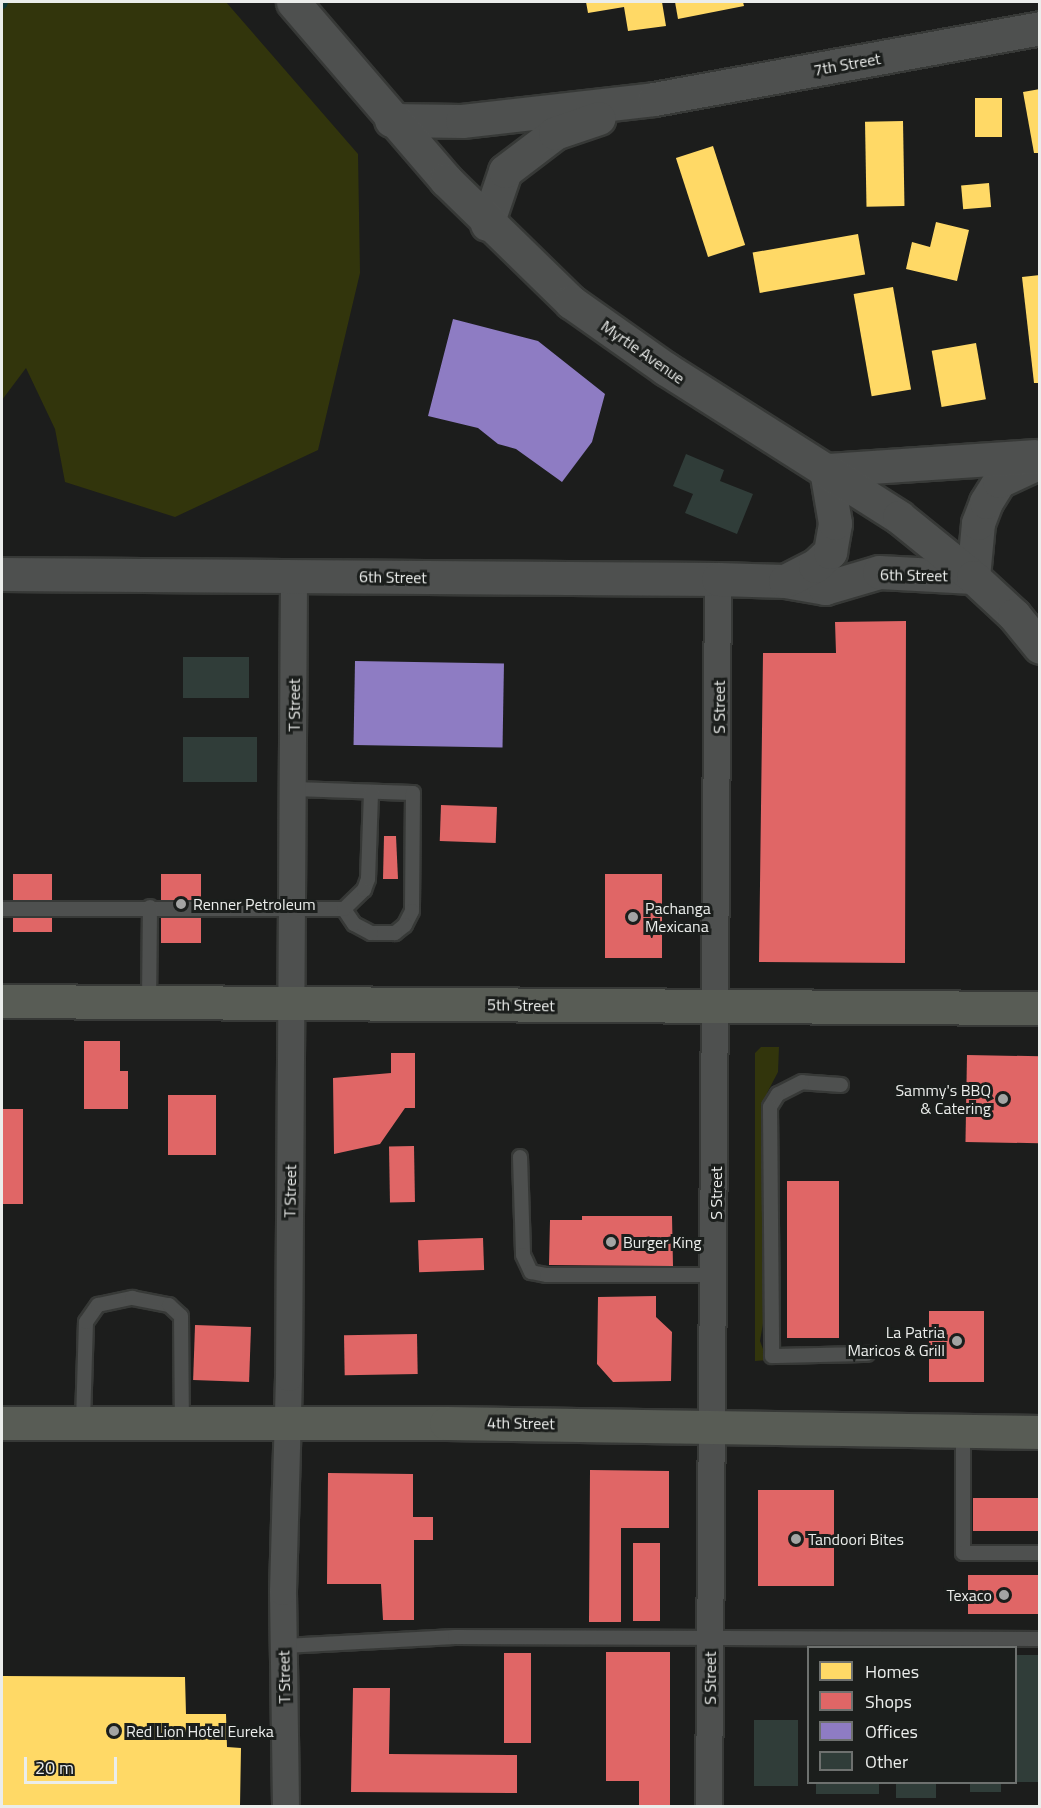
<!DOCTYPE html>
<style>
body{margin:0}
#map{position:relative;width:1041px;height:1808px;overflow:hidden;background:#1c1d1c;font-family:"Titillium Web",sans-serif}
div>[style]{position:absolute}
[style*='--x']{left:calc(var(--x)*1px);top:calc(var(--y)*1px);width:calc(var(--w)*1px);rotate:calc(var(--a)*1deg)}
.green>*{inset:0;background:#32350c}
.homes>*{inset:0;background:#ffd966;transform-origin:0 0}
.shops>*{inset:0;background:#e06666;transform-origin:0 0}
.offices>*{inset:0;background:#8e7cc3;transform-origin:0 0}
.stream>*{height:9px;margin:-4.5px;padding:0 4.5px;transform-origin:4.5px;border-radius:4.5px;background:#103634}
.building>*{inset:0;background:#303d39;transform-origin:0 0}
.roads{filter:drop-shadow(2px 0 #373937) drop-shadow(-2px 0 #373937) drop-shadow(0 2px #373937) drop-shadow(0 -2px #373937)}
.service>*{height:14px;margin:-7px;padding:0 7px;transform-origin:7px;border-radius:7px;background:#4e504f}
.minor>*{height:26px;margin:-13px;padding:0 13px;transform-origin:13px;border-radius:13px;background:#4e504f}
.tertiary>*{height:33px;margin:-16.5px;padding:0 16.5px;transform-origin:16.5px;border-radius:16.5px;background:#4e504f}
.secondary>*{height:33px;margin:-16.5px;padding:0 16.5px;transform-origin:16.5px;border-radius:16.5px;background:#4e504f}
.trunk>*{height:33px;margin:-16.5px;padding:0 16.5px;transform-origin:16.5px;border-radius:16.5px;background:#585c55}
.dots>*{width:16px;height:16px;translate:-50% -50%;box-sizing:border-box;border:3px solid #1b1e1c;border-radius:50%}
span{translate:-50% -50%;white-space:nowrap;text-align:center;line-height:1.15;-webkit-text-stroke:6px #1b1e1c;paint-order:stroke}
.street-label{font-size:16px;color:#ebedeb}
.poi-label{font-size:16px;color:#ebedeb}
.left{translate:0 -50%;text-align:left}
.right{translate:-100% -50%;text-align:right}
.frame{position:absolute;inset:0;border:3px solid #ebedeb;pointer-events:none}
.legend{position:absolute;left:807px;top:1646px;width:210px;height:138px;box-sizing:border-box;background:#1b1e1c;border:2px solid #6e716f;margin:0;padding:8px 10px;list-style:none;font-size:18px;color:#ebedeb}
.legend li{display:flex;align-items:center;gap:12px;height:30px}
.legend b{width:30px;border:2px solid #6e716f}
.scale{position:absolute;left:24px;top:1757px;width:93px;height:27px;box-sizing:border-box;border:3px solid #ebedeb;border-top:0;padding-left:8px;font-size:18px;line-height:21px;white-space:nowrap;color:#ebedeb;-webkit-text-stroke:4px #1b1e1c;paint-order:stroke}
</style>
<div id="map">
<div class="green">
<i style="clip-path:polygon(2px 2px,226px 2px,358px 154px,360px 273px,318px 450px,175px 517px,65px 482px,55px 429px,26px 368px,2px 400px)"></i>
<i style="clip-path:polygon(761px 1047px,779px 1047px,778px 1072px,767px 1093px,766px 1305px,760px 1341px,767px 1360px,755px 1361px,755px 1053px)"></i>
</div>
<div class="homes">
<i style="clip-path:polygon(586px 2px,662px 2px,666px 26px,628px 31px,624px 7px,588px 13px)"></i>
<i style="clip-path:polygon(675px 2px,743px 2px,744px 6px,678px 19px)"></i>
<i style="clip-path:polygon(1040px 89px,1040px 153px,1034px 153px,1023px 92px)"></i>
<i style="left:975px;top:98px;width:27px;height:39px"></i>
<i style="left:903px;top:121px;width:85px;height:38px;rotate:89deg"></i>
<i style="left:713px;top:146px;width:104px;height:39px;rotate:72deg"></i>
<i style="left:989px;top:183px;width:24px;height:28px;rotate:85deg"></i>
<i style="clip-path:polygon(936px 222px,969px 230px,957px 281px,906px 269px,912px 242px,930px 247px)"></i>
<i style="left:858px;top:234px;width:41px;height:107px;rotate:80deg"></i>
<i style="clip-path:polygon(1040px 275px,1040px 383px,1034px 383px,1022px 277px)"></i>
<i style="left:893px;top:287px;width:104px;height:40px;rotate:80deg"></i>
<i style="left:976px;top:343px;width:57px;height:45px;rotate:80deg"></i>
<i style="clip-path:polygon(2px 1676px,185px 1677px,186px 1714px,226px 1714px,227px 1747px,241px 1748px,240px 1806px,2px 1806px)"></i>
</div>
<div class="shops">
<i style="clip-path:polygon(906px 621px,905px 963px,759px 962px,763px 653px,836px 653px,835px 622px)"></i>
<i style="left:441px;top:805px;width:56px;height:36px;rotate:2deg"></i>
<i style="clip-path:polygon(384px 836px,396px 836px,398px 879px,383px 879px)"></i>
<i style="left:13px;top:874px;width:39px;height:58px"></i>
<i style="left:161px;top:874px;width:40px;height:69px"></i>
<i style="left:662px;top:874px;width:84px;height:57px;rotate:90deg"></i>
<i style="clip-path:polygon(84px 1041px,120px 1041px,120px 1071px,128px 1071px,128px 1109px,84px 1109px)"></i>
<i style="clip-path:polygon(391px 1053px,415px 1053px,415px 1108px,405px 1108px,380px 1144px,334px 1154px,333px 1078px,391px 1073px)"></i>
<i style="left:967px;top:1055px;width:73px;height:87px;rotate:1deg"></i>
<i style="left:168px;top:1095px;width:48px;height:60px"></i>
<i style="left:2px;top:1109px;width:21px;height:95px"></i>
<i style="left:414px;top:1146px;width:56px;height:25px;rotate:89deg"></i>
<i style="left:787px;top:1181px;width:52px;height:157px"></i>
<i style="clip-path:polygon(582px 1216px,672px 1216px,673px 1266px,549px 1265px,550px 1220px,582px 1220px)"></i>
<i style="left:483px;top:1238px;width:32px;height:65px;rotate:88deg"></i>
<i style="clip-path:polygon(656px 1296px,656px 1317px,672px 1332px,671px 1381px,613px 1382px,597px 1364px,598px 1297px)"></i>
<i style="left:929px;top:1311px;width:55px;height:71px"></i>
<i style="left:251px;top:1327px;width:55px;height:56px;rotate:92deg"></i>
<i style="left:417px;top:1334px;width:40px;height:73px;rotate:89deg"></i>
<i style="clip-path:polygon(590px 1470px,669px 1471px,669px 1528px,621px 1528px,621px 1622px,589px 1622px)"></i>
<i style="clip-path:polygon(328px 1473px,413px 1474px,413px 1517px,433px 1517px,433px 1540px,414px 1540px,414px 1620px,383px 1620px,381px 1584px,327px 1584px)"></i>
<i style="left:834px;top:1490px;width:96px;height:76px;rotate:90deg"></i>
<i style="left:973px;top:1498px;width:67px;height:33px"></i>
<i style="left:633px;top:1543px;width:27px;height:78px"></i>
<i style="left:968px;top:1575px;width:72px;height:39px"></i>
<i style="clip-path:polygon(606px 1652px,670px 1652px,670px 1806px,639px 1806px,639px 1781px,606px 1781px)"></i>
<i style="left:504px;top:1653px;width:27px;height:90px"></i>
<i style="clip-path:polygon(353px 1688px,390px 1688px,389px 1754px,517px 1755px,517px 1793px,351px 1792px)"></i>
</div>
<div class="offices">
<i style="clip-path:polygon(453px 319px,538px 341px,605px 394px,592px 442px,562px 482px,516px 449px,498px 444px,478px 428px,428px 416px)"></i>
<i style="left:355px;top:661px;width:149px;height:84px;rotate:1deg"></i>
</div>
<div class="stream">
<i style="--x:2;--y:4;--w:2;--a:-63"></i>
</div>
<div class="building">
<i style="clip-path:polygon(686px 454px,724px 470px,720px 481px,753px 494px,737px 534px,685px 513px,693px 494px,673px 486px)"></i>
<i style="left:183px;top:657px;width:66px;height:41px"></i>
<i style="left:183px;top:737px;width:74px;height:45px"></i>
<i style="left:1017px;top:1655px;width:23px;height:127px"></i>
<i style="left:754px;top:1720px;width:44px;height:66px"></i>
<i style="left:816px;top:1782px;width:63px;height:12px"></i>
<i style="left:896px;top:1782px;width:40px;height:16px"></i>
<i style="left:970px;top:1782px;width:31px;height:10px"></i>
</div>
<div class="roads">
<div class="service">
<i style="--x:294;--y:789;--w:119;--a:1.9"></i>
<i style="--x:413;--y:793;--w:118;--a:90.5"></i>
<i style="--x:412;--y:911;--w:16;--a:117"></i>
<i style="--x:405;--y:925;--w:13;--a:141"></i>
<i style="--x:395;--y:933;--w:24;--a:180"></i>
<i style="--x:371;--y:933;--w:19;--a:-152"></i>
<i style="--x:354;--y:924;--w:18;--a:-124"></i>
<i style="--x:2;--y:909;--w:342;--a:0"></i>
<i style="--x:344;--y:909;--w:28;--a:-44"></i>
<i style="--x:364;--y:890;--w:12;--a:-70"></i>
<i style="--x:368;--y:879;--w:87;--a:-88"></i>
<i style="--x:149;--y:1002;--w:95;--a:-89.4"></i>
<i style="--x:841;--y:1085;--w:39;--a:-176"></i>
<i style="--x:802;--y:1082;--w:27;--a:153"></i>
<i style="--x:778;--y:1094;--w:15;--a:122"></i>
<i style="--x:770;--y:1107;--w:249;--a:89.5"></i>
<i style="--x:772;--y:1356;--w:95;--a:-1.2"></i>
<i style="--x:520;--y:1157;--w:98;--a:88.2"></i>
<i style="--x:523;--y:1255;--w:19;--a:65"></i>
<i style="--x:531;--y:1272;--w:16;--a:11"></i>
<i style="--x:547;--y:1275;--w:168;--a:0"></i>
<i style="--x:83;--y:1422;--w:100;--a:-88.3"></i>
<i style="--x:86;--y:1322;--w:21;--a:-55"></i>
<i style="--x:98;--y:1305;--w:35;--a:-12"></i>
<i style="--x:132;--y:1298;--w:38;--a:11"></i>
<i style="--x:169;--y:1305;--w:16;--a:43"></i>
<i style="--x:181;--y:1316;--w:106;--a:89.5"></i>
<i style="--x:963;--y:1431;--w:122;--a:90"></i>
<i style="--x:963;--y:1553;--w:77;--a:0"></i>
<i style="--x:284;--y:1646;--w:171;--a:-3"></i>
<i style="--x:455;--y:1637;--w:585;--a:0.2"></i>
</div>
<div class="minor">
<i style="--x:286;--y:1806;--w:214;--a:-90.8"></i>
<i style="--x:283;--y:1592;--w:214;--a:-88.4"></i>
<i style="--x:289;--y:1378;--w:802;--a:-89.64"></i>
<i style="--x:709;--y:1806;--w:1227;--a:-89.58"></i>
</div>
<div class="tertiary">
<i style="--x:391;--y:120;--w:71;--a:0.8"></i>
<i style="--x:462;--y:121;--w:193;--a:-6.5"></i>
<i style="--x:654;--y:99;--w:392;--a:-10.4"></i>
<i style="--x:487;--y:224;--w:56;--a:-71.2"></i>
<i style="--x:505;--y:171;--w:63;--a:-37.2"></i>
<i style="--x:555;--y:133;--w:46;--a:-18.8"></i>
<i style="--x:2;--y:574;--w:716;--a:0.4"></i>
<i style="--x:718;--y:579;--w:67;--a:1.7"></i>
<i style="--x:785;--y:581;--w:41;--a:9.9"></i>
<i style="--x:825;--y:588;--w:56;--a:-16.5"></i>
<i style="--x:879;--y:572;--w:94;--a:3"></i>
<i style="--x:973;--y:577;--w:54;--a:-84.7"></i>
<i style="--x:978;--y:523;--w:22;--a:-69"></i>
<i style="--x:986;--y:502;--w:25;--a:-58"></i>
<i style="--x:999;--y:481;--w:45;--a:-24.9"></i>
<i style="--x:785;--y:581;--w:34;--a:-27"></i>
<i style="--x:815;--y:566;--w:21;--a:-43"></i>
<i style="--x:830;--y:552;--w:29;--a:-80"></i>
<i style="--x:835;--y:523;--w:54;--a:-99.6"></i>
<i style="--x:826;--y:470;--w:209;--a:-3.8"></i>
</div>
<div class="secondary">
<i style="--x:293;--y:2;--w:235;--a:49.3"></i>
<i style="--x:446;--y:180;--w:175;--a:44.3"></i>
<i style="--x:571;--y:302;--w:116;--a:35.2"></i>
<i style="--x:666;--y:369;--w:276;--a:32.4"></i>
<i style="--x:899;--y:517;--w:95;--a:39"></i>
<i style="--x:973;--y:577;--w:56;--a:42.8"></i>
<i style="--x:1014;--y:615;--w:41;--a:50.9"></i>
</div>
<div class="trunk">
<i style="--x:2;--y:1001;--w:1038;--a:0.39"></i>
<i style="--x:2;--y:1423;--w:444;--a:0"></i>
<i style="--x:446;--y:1423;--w:594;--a:0.87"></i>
</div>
</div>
<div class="dots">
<i style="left:181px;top:904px;background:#a3a4a3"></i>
<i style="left:633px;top:917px;background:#a3a4a3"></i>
<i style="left:1003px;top:1099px;background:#a3a4a3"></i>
<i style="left:611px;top:1242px;background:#a3a4a3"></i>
<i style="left:957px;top:1341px;background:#a3a4a3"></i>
<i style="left:796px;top:1539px;background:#a3a4a3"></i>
<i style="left:1004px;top:1595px;background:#a3a4a3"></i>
<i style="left:114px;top:1731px;background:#a3a4a3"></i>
</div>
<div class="street-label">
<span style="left:847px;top:64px;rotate:-10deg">7th Street</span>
<span style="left:643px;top:352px;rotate:35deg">Myrtle Avenue</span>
<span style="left:914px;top:575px;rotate:1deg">6th Street</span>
<span style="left:393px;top:577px;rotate:1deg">6th Street</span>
<span style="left:294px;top:705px;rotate:-90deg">T Street</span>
<span style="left:719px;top:707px;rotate:-90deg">S Street</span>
<span style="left:521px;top:1005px;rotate:1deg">5th Street</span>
<span style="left:290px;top:1191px;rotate:-89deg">T Street</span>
<span style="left:716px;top:1193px;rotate:-90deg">S Street</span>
<span style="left:521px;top:1423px;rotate:1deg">4th Street</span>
<span style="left:284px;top:1677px;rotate:-91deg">T Street</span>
<span style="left:710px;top:1678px;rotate:-90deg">S Street</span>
</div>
<div class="poi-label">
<span class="left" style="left:193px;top:904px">Renner Petroleum</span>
<span class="left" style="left:645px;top:917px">Pachanga<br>Mexicana</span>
<span class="right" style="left:991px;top:1099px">Sammy's BBQ<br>&amp; Catering</span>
<span class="left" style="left:623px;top:1242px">Burger King</span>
<span class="right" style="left:945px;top:1341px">La Patria<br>Maricos &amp; Grill</span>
<span class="left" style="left:808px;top:1539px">Tandoori Bites</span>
<span class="right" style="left:992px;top:1595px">Texaco</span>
<span class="left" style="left:126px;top:1731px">Red Lion Hotel Eureka</span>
</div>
<div class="frame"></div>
<ul class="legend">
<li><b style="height:16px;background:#ffd966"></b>Homes</li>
<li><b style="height:16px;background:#e06666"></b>Shops</li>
<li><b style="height:16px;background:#8e7cc3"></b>Offices</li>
<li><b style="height:16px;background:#303d39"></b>Other</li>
</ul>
<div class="scale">20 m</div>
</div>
